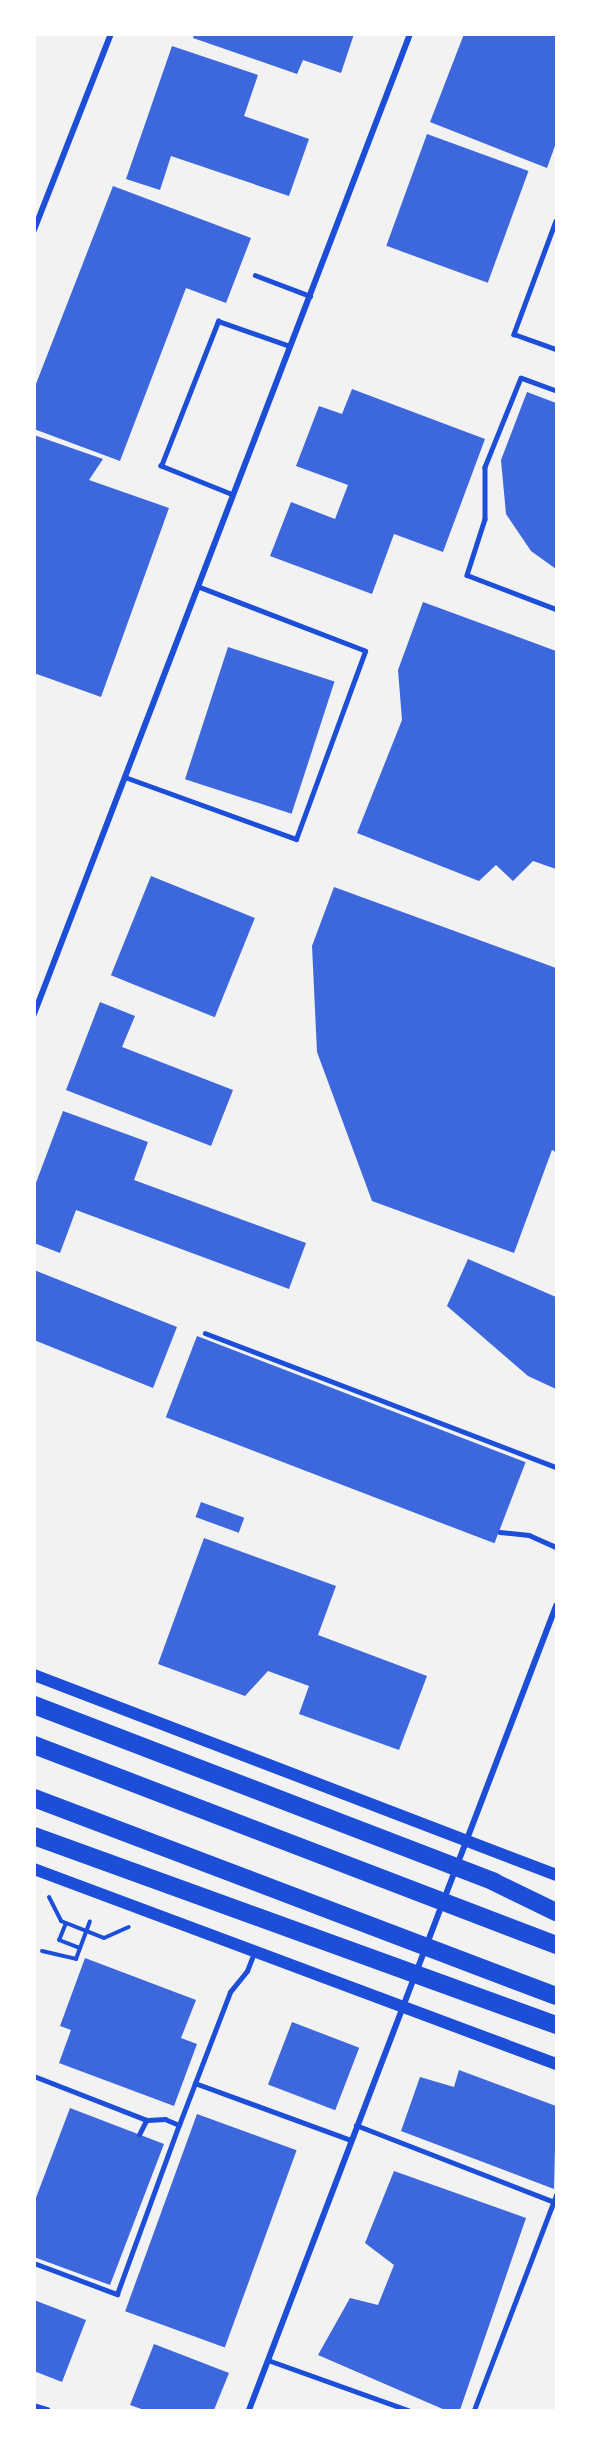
<!DOCTYPE html>
<style>
body{margin:0}
#map{position:relative;width:591px;height:2445px;overflow:hidden;background:#f2f2f2;font-family:Lato,sans-serif}
div>[style]{position:absolute}
[style*='--x']{left:calc(var(--x)*1px);top:calc(var(--y)*1px);width:calc(var(--w)*1px);rotate:calc(var(--a)*1deg)}
.building>*{inset:0;background:#3d67dc;transform-origin:0 0}
.path>*{height:4px;margin:-2px;padding:0 2px;transform-origin:2px;border-radius:2px;background:#1d4ed8}
.service>*{height:4.5px;margin:-2.25px;padding:0 2.25px;transform-origin:2.25px;border-radius:2.25px;background:#1d4ed8}
.minor>*{height:6px;margin:-3px;padding:0 3px;transform-origin:3px;border-radius:3px;background:#1d4ed8}
.secondary>*{height:12px;margin:-6px;padding:0 6px;transform-origin:6px;border-radius:6px;background:#1d4ed8}
.motorway>*{height:18px;margin:-9px;padding:0 9px;transform-origin:9px;border-radius:9px;background:#1d4ed8}
span{translate:-50% -50%;white-space:nowrap;text-align:center;line-height:1.15;-webkit-text-stroke:6px #fff;paint-order:stroke}
.frame{position:absolute;inset:0;border:36px solid #fff;pointer-events:none}
</style>
<div id="map">
<div class="building">
<i style="clip-path:polygon(194px 34px,354px 34px,341px 73px,303px 60px,297px 74px,193px 38px)"></i>
<i style="clip-path:polygon(464px 34px,556px 34px,556px 143px,547px 168px,430px 122px)"></i>
<i style="clip-path:polygon(172px 46px,258px 75px,244px 116px,309px 139px,289px 196px,171px 156px,160px 190px,126px 179px)"></i>
<i style="left:427px;top:134px;width:108px;height:119px;rotate:20deg"></i>
<i style="clip-path:polygon(113px 186px,251px 238px,226px 303px,186px 288px,120px 461px,34px 429px,34px 389px)"></i>
<i style="clip-path:polygon(352px 389px,485px 439px,443px 552px,394px 534px,372px 594px,270px 556px,291px 502px,335px 519px,348px 485px,296px 466px,319px 406px,342px 414px)"></i>
<i style="clip-path:polygon(527px 392px,556px 403px,556px 569px,531px 551px,506px 514px,501px 460px)"></i>
<i style="clip-path:polygon(34px 435px,103px 459px,89px 480px,169px 508px,101px 697px,34px 673px)"></i>
<i style="clip-path:polygon(423px 602px,556px 651px,556px 869px,533px 861px,513px 881px,496px 865px,479px 881px,357px 833px,402px 720px,398px 670px)"></i>
<i style="left:228px;top:647px;width:112px;height:139px;rotate:18deg"></i>
<i style="left:151px;top:876px;width:112px;height:107px;rotate:22deg"></i>
<i style="clip-path:polygon(334px 887px,556px 968px,556px 1152px,552px 1150px,514px 1253px,372px 1201px,317px 1052px,312px 946px)"></i>
<i style="clip-path:polygon(100px 1002px,135px 1016px,122px 1047px,233px 1090px,211px 1146px,66px 1090px)"></i>
<i style="clip-path:polygon(63px 1111px,148px 1142px,134px 1180px,306px 1243px,289px 1289px,76px 1210px,60px 1253px,34px 1243px,34px 1188px)"></i>
<i style="clip-path:polygon(468px 1259px,556px 1297px,556px 1389px,528px 1376px,447px 1306px)"></i>
<i style="clip-path:polygon(34px 1270px,177px 1327px,153px 1388px,34px 1340px)"></i>
<i style="left:197px;top:1336px;width:352px;height:87px;rotate:21deg"></i>
<i style="left:201px;top:1502px;width:46px;height:16px;rotate:20deg"></i>
<i style="clip-path:polygon(204px 1538px,336px 1586px,318px 1635px,427px 1676px,399px 1750px,299px 1714px,309px 1686px,268px 1671px,245px 1696px,158px 1664px)"></i>
<i style="clip-path:polygon(85px 1958px,196px 2000px,181px 2038px,197px 2044px,174px 2106px,59px 2063px,71px 2030px,60px 2026px)"></i>
<i style="left:292px;top:2022px;width:72px;height:67px;rotate:21deg"></i>
<i style="clip-path:polygon(459px 2070px,556px 2106px,554px 2189px,401px 2131px,420px 2077px,454px 2087px)"></i>
<i style="clip-path:polygon(70px 2108px,164px 2144px,110px 2285px,34px 2257px,34px 2203px)"></i>
<i style="left:197px;top:2114px;width:106px;height:210px;rotate:20deg"></i>
<i style="clip-path:polygon(394px 2171px,526px 2218px,460px 2410px,445px 2410px,318px 2355px,350px 2298px,378px 2305px,394px 2265px,365px 2243px)"></i>
<i style="clip-path:polygon(34px 2300px,86px 2320px,62px 2382px,34px 2371px)"></i>
<i style="clip-path:polygon(154px 2344px,229px 2373px,214px 2410px,144px 2410px,130px 2405px)"></i>
</div>
<div class="path">
<i style="--x:49;--y:1897;--w:27;--a:63"></i>
<i style="--x:61;--y:1921;--w:46;--a:21.6"></i>
<i style="--x:104;--y:1938;--w:27;--a:-24"></i>
<i style="--x:66;--y:1923;--w:18;--a:112"></i>
<i style="--x:59;--y:1940;--w:22;--a:21"></i>
<i style="--x:42;--y:1951;--w:35;--a:13"></i>
<i style="--x:76;--y:1959;--w:40;--a:-69.8"></i>
</div>
<div class="service">
<i style="--x:556;--y:221;--w:121;--a:110.4"></i>
<i style="--x:514;--y:334;--w:45;--a:19.7"></i>
<i style="--x:255;--y:275;--w:59;--a:20.9"></i>
<i style="--x:556;--y:391;--w:37;--a:-160"></i>
<i style="--x:521;--y:378;--w:96;--a:112"></i>
<i style="--x:485;--y:467;--w:52;--a:90"></i>
<i style="--x:485;--y:519;--w:59;--a:107.8"></i>
<i style="--x:467;--y:575;--w:95;--a:20.9"></i>
<i style="--x:233;--y:495;--w:78;--a:-158.1"></i>
<i style="--x:161;--y:466;--w:156;--a:-68.5"></i>
<i style="--x:218;--y:321;--w:76;--a:19.1"></i>
<i style="--x:125;--y:777;--w:182;--a:19.9"></i>
<i style="--x:296;--y:839;--w:200;--a:-69.8"></i>
<i style="--x:365;--y:651;--w:179;--a:-159"></i>
<i style="--x:205;--y:1333;--w:376;--a:20.9"></i>
<i style="--x:500;--y:1532;--w:29;--a:6"></i>
<i style="--x:529;--y:1535;--w:30;--a:24"></i>
<i style="--x:34;--y:2076;--w:121;--a:21.3"></i>
<i style="--x:147;--y:2120;--w:16;--a:117"></i>
<i style="--x:195;--y:2083;--w:166;--a:20.1"></i>
<i style="--x:147;--y:2120;--w:18;--a:-3"></i>
<i style="--x:165;--y:2119;--w:15;--a:23"></i>
<i style="--x:179;--y:2125;--w:142;--a:-69"></i>
<i style="--x:230;--y:1992;--w:27;--a:-51"></i>
<i style="--x:247;--y:1971;--w:19;--a:-69"></i>
<i style="--x:356;--y:2125;--w:210;--a:21.2"></i>
<i style="--x:34;--y:2263;--w:89;--a:20.5"></i>
<i style="--x:117;--y:2294;--w:180;--a:-69.9"></i>
<i style="--x:268;--y:2360;--w:149;--a:19.7"></i>
<i style="--x:474;--y:2410;--w:230;--a:-69.1"></i>
</div>
<div class="minor">
<i style="--x:34;--y:230;--w:211;--a:-68.6"></i>
<i style="--x:34;--y:1014;--w:1050;--a:-69.01"></i>
<i style="--x:34;--y:2406;--w:14;--a:17"></i>
<i style="--x:249;--y:2410;--w:861;--a:-69.1"></i>
</div>
<div class="secondary">
<i style="--x:34;--y:1675;--w:559;--a:20.96"></i>
<i style="--x:34;--y:1869;--w:557;--a:20.48"></i>
</div>
<div class="motorway">
<i style="--x:34;--y:1705;--w:493;--a:21"></i>
<i style="--x:494;--y:1882;--w:69;--a:25.8"></i>
<i style="--x:34;--y:1745;--w:559;--a:20.96"></i>
<i style="--x:34;--y:1798;--w:558;--a:20.77"></i>
<i style="--x:34;--y:1836;--w:555;--a:19.9"></i>
</div>
<div class="frame"></div>
</div>
